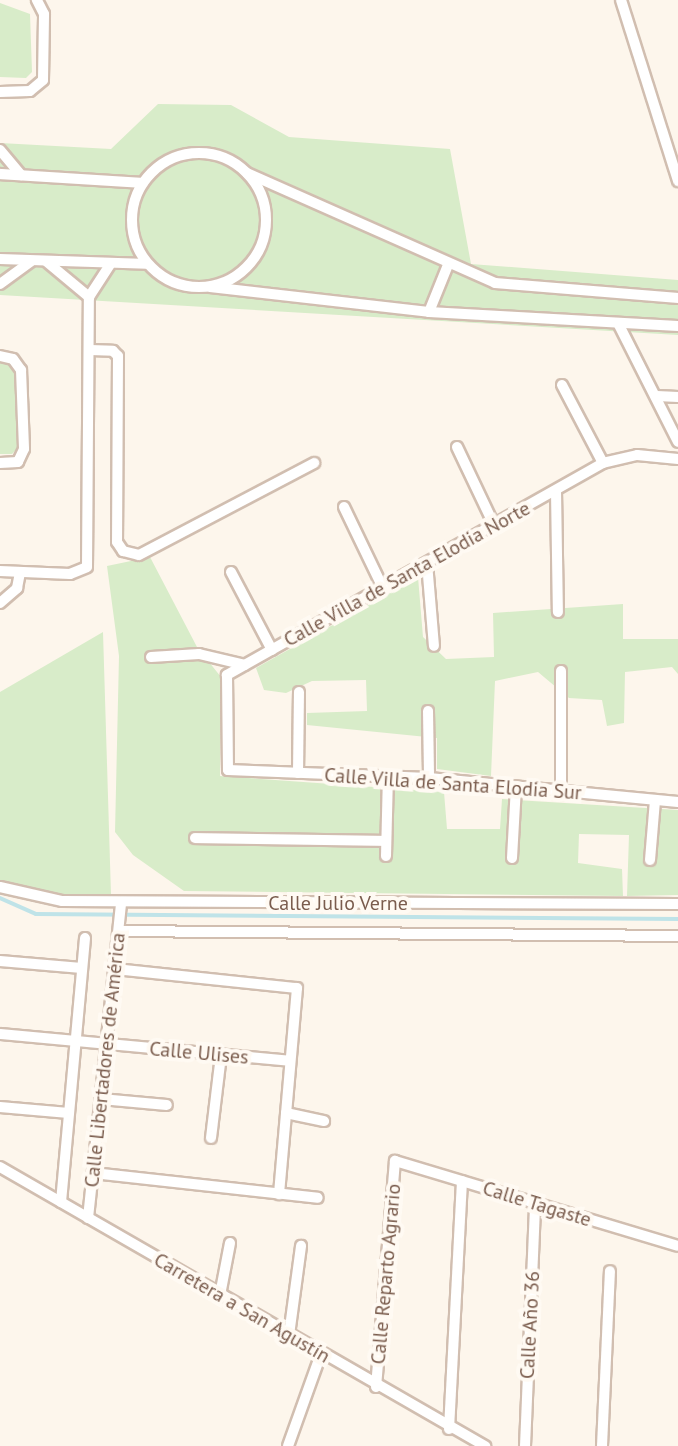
<!DOCTYPE html>
<meta charset="utf-8">
<style>
body{margin:0}
#map{position:relative;width:678px;height:1446px;overflow:hidden;background:#fdf6ec;font-family:"PT Sans",sans-serif}
div>[style]{position:absolute}
[style*='--x']{left:calc(var(--x)*1px);top:calc(var(--y)*1px);width:calc(var(--w)*1px);rotate:calc(var(--a)*1deg)}
.green>*{inset:0;background:#d8ecc9}
.stream>*{height:4px;margin:-2px;padding:0 2px;transform-origin:2px;border-radius:2px;background:#bfe3e8}
.roads{filter:drop-shadow(2px 0 #d1beb0) drop-shadow(-2px 0 #d1beb0) drop-shadow(0 2px #d1beb0) drop-shadow(0 -2px #d1beb0)}
.street>*{height:10px;margin:-5px;padding:0 5px;transform-origin:5px;border-radius:5px;background:#fff}
.street>.ring{margin:-5px;padding:0;box-sizing:content-box;background:none;border:10px solid #fff;border-radius:50%}
span{translate:-50% -50%;white-space:nowrap;text-align:center;line-height:1.15;-webkit-text-stroke:8px #fffaf3;paint-order:stroke}
.street-label{font-size:20px;color:#7a5c4d}
</style>
<div id="map">
<div class="green">
<i style="clip-path:polygon(0 3px,30px 14px,32px 72px,26px 78px,0 77px)"></i>
<i style="clip-path:polygon(158px 104px,231px 105px,289px 137px,450px 149px,471px 264px,678px 280px,678px 335px,0 295px,0 143px,111px 149px)"></i>
<i style="clip-path:polygon(0 360px,17px 370px,17px 449px,12px 454px,0 454px)"></i>
<i style="clip-path:polygon(150px 557px,197px 647px,221px 677px,220px 776px,444px 792px,447px 829px,500px 829px,502px 799px,678px 810px,678px 895px,627px 896px,629px 835px,579px 834px,578px 863px,622px 869px,623px 896px,184px 891px,133px 855px,115px 832px,119px 656px,107px 566px)"></i>
<i style="clip-path:polygon(418px 577px,423px 637px,446px 659px,494px 657px,493px 613px,623px 604px,623px 639px,678px 639px,678px 674px,672px 667px,625px 672px,624px 723px,607px 726px,602px 700px,569px 698px,538px 672px,495px 681px,491px 776px,437px 769px,437px 738px,307px 725px,307px 713px,367px 711px,366px 680px,312px 681px,286px 693px,264px 690px,256px 668px)"></i>
<i style="clip-path:polygon(103px 632px,111px 895px,48px 894px,6px 883px,0 881px,0 692px)"></i>
</div>
<div class="stream">
<i style="--x:0;--y:898;--w:39;--a:24"></i>
<i style="--x:36;--y:914;--w:642;--a:0.45"></i>
</div>
<div class="roads">
<div class="street">
<i style="--x:621;--y:0;--w:190;--a:72.5"></i>
<i style="--x:0;--y:92;--w:30;--a:-2"></i>
<i style="--x:30;--y:91;--w:17;--a:-40"></i>
<i style="--x:43;--y:80;--w:66;--a:-89.1"></i>
<i style="--x:44;--y:14;--w:16;--a:-117"></i>
<i style="--x:0;--y:150;--w:33;--a:50"></i>
<i class="ring" style="left:132px;top:153px;width:124px;height:124px"></i>
<i style="--x:247;--y:173;--w:271;--a:23.9"></i>
<i style="--x:495;--y:283;--w:184;--a:4.7"></i>
<i style="--x:0;--y:174;--w:143;--a:3.6"></i>
<i style="--x:0;--y:259;--w:147;--a:1.9"></i>
<i style="--x:47;--y:262;--w:55;--a:39.8"></i>
<i style="--x:0;--y:284;--w:39;--a:-36"></i>
<i style="--x:210;--y:287;--w:220;--a:6.5"></i>
<i style="--x:429;--y:312;--w:249;--a:3.2"></i>
<i style="--x:429;--y:312;--w:51;--a:-68"></i>
<i style="--x:618;--y:323;--w:133;--a:63.2"></i>
<i style="--x:90;--y:350;--w:23;--a:2"></i>
<i style="--x:113;--y:351;--w:7;--a:45"></i>
<i style="--x:118;--y:356;--w:186;--a:90.3"></i>
<i style="--x:117;--y:542;--w:11;--a:56"></i>
<i style="--x:123;--y:551;--w:16;--a:14"></i>
<i style="--x:139;--y:555;--w:198;--a:-27.7"></i>
<i style="--x:0;--y:356;--w:13;--a:13"></i>
<i style="--x:13;--y:359;--w:14;--a:54"></i>
<i style="--x:21;--y:370;--w:79;--a:87.8"></i>
<i style="--x:24;--y:449;--w:14;--a:115"></i>
<i style="--x:18;--y:462;--w:18;--a:177"></i>
<i style="--x:562;--y:385;--w:88;--a:62.3"></i>
<i style="--x:657;--y:396;--w:21;--a:3"></i>
<i style="--x:457;--y:447;--w:86;--a:64.6"></i>
<i style="--x:678;--y:459;--w:41;--a:-174.4"></i>
<i style="--x:637;--y:455;--w:35;--a:167"></i>
<i style="--x:603;--y:463;--w:432;--a:150.6"></i>
<i style="--x:227;--y:675;--w:95;--a:89.4"></i>
<i style="--x:228;--y:770;--w:201;--a:2.3"></i>
<i style="--x:429;--y:778;--w:250;--a:5.5"></i>
<i style="--x:556;--y:491;--w:121;--a:89.1"></i>
<i style="--x:344;--y:507;--w:90;--a:64.3"></i>
<i style="--x:427;--y:563;--w:83;--a:85.2"></i>
<i style="--x:0;--y:571;--w:70;--a:2.5"></i>
<i style="--x:70;--y:574;--w:18;--a:-22"></i>
<i style="--x:87;--y:567;--w:270;--a:-89.6"></i>
<i style="--x:89;--y:297;--w:38;--a:-57"></i>
<i style="--x:231;--y:572;--w:88;--a:62.3"></i>
<i style="--x:0;--y:603;--w:23;--a:-41"></i>
<i style="--x:17;--y:588;--w:16;--a:-79"></i>
<i style="--x:151;--y:657;--w:48;--a:-3.6"></i>
<i style="--x:199;--y:654;--w:47;--a:13.4"></i>
<i style="--x:428;--y:711;--w:67;--a:89.1"></i>
<i style="--x:298;--y:773;--w:81;--a:-89.3"></i>
<i style="--x:561;--y:791;--w:120;--a:-90"></i>
<i style="--x:195;--y:838;--w:191;--a:0.9"></i>
<i style="--x:386;--y:856;--w:80;--a:-88.6"></i>
<i style="--x:512;--y:858;--w:71;--a:-86.8"></i>
<i style="--x:650;--y:860;--w:60;--a:-85.2"></i>
<i style="--x:0;--y:887;--w:64;--a:12.7"></i>
<i style="--x:62;--y:901;--w:616;--a:0.28"></i>
<i style="--x:119;--y:931;--w:559;--a:0.51"></i>
<i style="--x:0;--y:961;--w:82;--a:4.9"></i>
<i style="--x:115;--y:969;--w:183;--a:6"></i>
<i style="--x:297;--y:988;--w:207;--a:95"></i>
<i style="--x:0;--y:1034;--w:291;--a:5.3"></i>
<i style="--x:101;--y:1099;--w:66;--a:5.2"></i>
<i style="--x:0;--y:1107;--w:69;--a:5"></i>
<i style="--x:286;--y:1113;--w:39;--a:12"></i>
<i style="--x:211;--y:1138;--w:84;--a:-83.1"></i>
<i style="--x:0;--y:1167;--w:560;--a:29.91"></i>
<i style="--x:93;--y:1173;--w:226;--a:6.3"></i>
<i style="--x:61;--y:1202;--w:265;--a:-84.8"></i>
<i style="--x:88;--y:1218;--w:317;--a:-84"></i>
<i style="--x:220;--y:1295;--w:53;--a:-79.1"></i>
<i style="--x:289;--y:1335;--w:90;--a:-82.3"></i>
<i style="--x:376;--y:1387;--w:227;--a:-85.2"></i>
<i style="--x:395;--y:1161;--w:295;--a:16.7"></i>
<i style="--x:449;--y:1429;--w:248;--a:-87"></i>
<i style="--x:288;--y:1446;--w:98;--a:-70.3"></i>
<i style="--x:525;--y:1446;--w:243;--a:-87.6"></i>
<i style="--x:602;--y:1446;--w:175;--a:-87.4"></i>
</div>
</div>
<div class="street-label">
<span style="left:407px;top:574px;rotate:-29deg">Calle Villa de Santa Elodia Norte</span>
<span style="left:453px;top:784px;rotate:4deg">Calle Villa de Santa Elodia Sur</span>
<span style="left:338px;top:903px">Calle Julio Verne</span>
<span style="left:199px;top:1053px;rotate:5deg">Calle Ulises</span>
<span style="left:105px;top:1060px;rotate:-84deg">Calle Libertadores de América</span>
<span style="left:537px;top:1204px;rotate:17deg">Calle Tagaste</span>
<span style="left:386px;top:1274px;rotate:-85deg">Calle Reparto Agrario</span>
<span style="left:242px;top:1308px;rotate:30deg">Carretera a San Agustín</span>
<span style="left:530px;top:1325px;rotate:-87deg">Calle Año 36</span>
</div>
</div>
